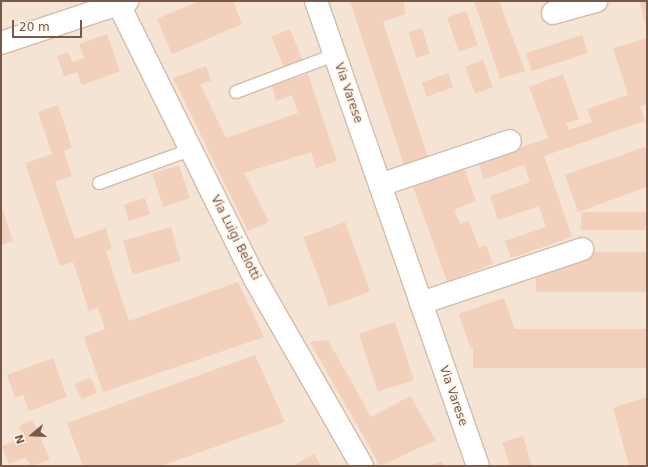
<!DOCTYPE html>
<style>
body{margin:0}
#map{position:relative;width:648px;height:467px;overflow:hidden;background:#fdf3e5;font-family:"DejaVu Sans",sans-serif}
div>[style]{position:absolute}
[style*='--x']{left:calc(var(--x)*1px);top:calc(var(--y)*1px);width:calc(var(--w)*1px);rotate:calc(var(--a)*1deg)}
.residential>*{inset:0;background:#f5e4d3;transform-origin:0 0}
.building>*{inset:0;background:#f3d0bb;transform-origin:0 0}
.roads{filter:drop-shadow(1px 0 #d1bcad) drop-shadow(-1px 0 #d1bcad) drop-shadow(0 1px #d1bcad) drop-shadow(0 -1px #d1bcad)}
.lane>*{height:12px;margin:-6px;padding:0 6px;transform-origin:6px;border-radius:6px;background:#fff}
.street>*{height:22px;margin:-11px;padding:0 11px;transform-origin:11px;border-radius:11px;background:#fff}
span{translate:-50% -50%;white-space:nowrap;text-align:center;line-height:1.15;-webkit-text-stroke:3.5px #fff7ec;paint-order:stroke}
.street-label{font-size:12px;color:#775849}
.frame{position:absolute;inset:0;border:2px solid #775849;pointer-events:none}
.north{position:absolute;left:12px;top:415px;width:40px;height:40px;-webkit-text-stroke:3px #fff7ec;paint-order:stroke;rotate:251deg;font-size:11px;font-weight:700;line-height:16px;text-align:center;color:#775849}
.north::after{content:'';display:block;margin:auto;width:14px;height:18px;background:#775849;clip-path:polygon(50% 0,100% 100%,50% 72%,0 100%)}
.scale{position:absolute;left:12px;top:20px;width:70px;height:18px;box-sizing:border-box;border:2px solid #775849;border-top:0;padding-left:5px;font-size:12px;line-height:14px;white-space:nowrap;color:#775849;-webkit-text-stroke:3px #fff7ec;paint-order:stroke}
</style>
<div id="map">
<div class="residential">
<i style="left:1px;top:1px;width:646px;height:465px"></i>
</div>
<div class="building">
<i style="clip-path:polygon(199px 1px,233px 1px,242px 24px,172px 54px,157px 19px)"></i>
<i style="clip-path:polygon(350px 1px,404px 1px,405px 14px,383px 22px,429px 160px,405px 168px)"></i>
<i style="clip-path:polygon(474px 1px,499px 1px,525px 71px,500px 79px)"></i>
<i style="clip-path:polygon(640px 1px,647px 1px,647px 27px,646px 27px)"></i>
<i style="left:466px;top:11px;width:36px;height:20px;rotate:71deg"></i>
<i style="left:422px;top:28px;width:27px;height:14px;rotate:73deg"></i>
<i style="left:290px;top:29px;width:35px;height:20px;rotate:68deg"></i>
<i style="clip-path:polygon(107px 34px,120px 71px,82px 85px,77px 72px,64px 76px,57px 56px,68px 52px,72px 62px,84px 58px,79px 44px)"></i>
<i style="left:582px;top:35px;width:19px;height:59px;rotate:72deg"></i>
<i style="clip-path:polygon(647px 38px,647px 104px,640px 106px,645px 121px,544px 156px,572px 237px,511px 258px,505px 241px,546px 227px,539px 206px,498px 220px,490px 196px,530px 182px,524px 165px,484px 179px,478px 162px,548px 138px,529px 87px,563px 74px,579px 119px,566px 123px,569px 130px,592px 122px,587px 109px,628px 95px,613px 48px)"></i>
<i style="left:483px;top:60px;width:29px;height:19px;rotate:70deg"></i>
<i style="clip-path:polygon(206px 66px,211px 81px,200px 84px,226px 138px,298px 113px,292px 95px,276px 101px,272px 86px,308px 74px,337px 161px,316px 168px,311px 152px,244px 173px,269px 222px,248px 231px,173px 78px)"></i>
<i style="left:448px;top:73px;width:15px;height:28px;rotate:70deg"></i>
<i style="clip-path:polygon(58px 105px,72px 148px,64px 151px,72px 176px,55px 182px,75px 239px,106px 228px,112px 249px,106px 251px,129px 321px,238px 282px,264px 337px,103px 392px,84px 337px,105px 329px,98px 308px,89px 311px,73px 262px,60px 266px,25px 163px,52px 154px,38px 112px)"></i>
<i style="clip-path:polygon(647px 146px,647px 187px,578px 212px,565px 175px)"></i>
<i style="left:179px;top:165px;width:35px;height:28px;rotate:72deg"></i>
<i style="clip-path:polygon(464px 168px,476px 201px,454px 210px,460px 224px,469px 221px,479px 248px,486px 245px,493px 264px,447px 281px,413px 187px)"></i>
<i style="left:145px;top:198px;width:17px;height:22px;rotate:73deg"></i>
<i style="clip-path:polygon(1px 206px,13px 241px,1px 245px)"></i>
<i style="left:647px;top:212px;width:18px;height:66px;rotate:90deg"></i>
<i style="left:345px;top:222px;width:74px;height:44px;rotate:70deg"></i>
<i style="left:171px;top:227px;width:35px;height:50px;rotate:74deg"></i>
<i style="left:647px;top:252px;width:40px;height:111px;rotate:90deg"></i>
<i style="left:504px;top:298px;width:36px;height:48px;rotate:71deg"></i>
<i style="left:395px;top:322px;width:61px;height:38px;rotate:72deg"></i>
<i style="left:647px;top:329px;width:39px;height:174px;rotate:90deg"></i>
<i style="clip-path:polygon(328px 340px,371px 417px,410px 396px,436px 440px,380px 466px,310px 342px)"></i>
<i style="clip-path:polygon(255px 355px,285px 422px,161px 466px,83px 466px,67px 423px)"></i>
<i style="clip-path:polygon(53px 358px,67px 397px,29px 411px,23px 395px,15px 398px,7px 375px)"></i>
<i style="left:90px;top:377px;width:17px;height:17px;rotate:65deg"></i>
<i style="clip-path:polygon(647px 397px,647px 466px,629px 466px,613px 408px)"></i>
<i style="clip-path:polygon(33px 420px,50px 460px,30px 466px,26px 457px,9px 464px,2px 446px,24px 437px,19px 426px)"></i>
<i style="clip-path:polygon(523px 436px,532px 466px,510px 466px,502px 442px)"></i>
<i style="clip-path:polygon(314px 454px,321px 466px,293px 466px)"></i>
<i style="clip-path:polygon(442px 461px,444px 466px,428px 466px)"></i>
</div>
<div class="roads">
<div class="lane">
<i style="--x:236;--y:92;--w:105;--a:-20.7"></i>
<i style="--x:99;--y:183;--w:97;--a:-19.9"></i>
</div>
<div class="street">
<i style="--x:316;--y:1;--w:492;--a:70.8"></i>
<i style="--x:119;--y:5;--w:306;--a:63.6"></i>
<i style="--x:255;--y:279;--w:215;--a:60.2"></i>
<i style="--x:553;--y:13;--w:45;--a:-15.6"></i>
<i style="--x:1;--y:43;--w:133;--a:-18.4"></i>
<i style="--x:380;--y:185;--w:137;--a:-18.7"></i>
<i style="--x:421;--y:303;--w:170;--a:-18.5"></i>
</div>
</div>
<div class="street-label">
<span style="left:348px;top:93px;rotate:71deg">Via Varese</span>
<span style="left:235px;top:238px;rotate:63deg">Via Luigi Belotti</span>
<span style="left:453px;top:396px;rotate:71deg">Via Varese</span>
</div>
<div class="frame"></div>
<div class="north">N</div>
<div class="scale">20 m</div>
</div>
